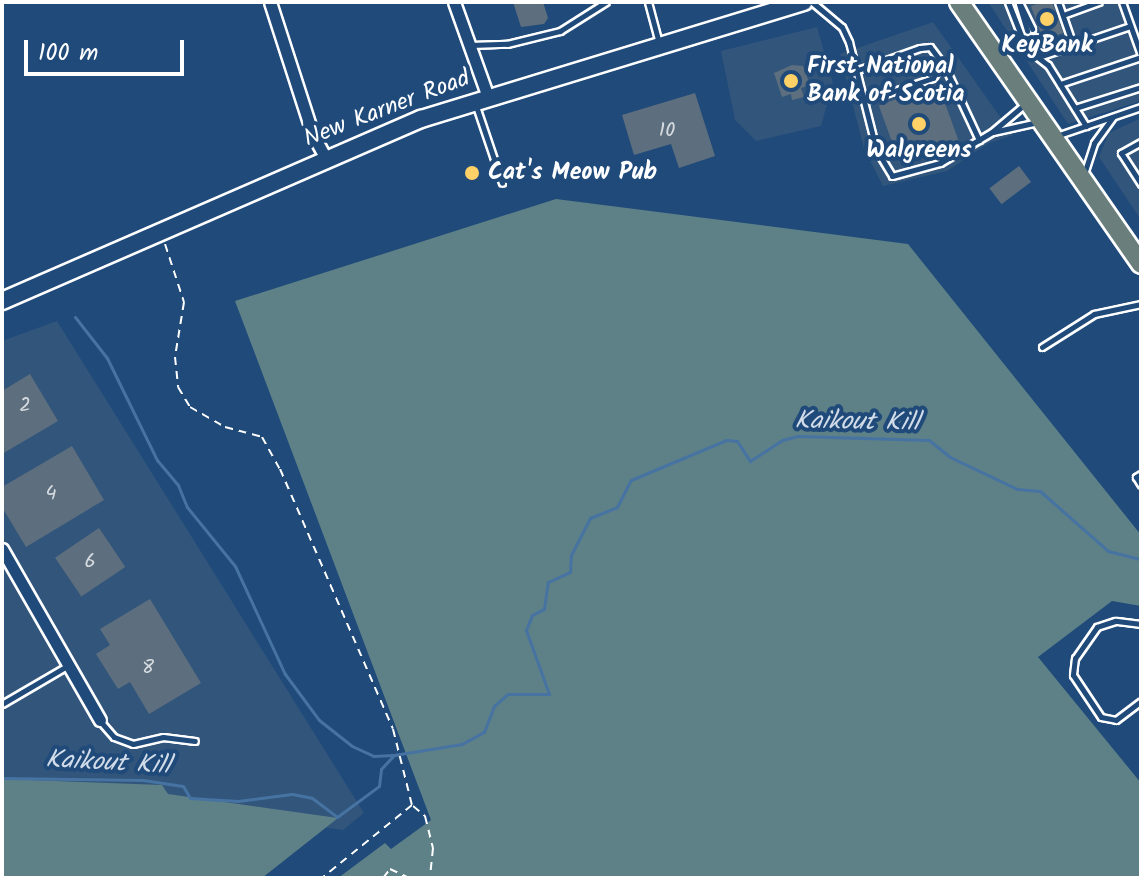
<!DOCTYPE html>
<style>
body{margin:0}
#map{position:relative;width:1143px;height:880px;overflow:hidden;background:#1f4a7a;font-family:Kalam,sans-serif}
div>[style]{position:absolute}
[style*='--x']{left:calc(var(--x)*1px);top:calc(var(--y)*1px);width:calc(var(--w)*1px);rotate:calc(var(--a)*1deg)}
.built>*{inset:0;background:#32557b}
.green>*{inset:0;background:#5d8187}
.stream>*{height:3px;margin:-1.5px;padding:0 1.5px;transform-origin:1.5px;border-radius:1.5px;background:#4673a2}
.building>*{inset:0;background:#5d6f7e;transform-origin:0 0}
.path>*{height:2px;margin-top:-1px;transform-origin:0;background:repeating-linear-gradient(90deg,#fff 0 8px,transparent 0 14px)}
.roads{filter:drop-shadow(2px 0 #fff) drop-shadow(-2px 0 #fff) drop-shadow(0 2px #fff) drop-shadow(0 -2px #fff)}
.service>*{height:5px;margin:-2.5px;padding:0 2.5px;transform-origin:2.5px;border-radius:2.5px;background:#1f4a7a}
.minor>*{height:11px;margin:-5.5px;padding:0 5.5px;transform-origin:5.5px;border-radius:5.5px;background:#1f4a7a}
.secondary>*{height:16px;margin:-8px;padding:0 8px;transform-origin:8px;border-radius:8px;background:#1f4a7a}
.primary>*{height:18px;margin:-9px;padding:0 9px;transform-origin:9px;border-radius:9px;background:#6a7f7c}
.dots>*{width:22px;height:22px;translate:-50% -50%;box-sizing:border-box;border:4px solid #1f4a7a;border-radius:50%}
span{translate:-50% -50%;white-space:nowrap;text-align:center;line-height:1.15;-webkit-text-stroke:8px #1f4a7a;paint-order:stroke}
.number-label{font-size:20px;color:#d6dbdf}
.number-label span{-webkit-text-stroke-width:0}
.poi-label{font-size:24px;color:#fff;font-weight:700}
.left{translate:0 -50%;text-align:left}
.street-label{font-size:24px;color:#fff}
.water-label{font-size:26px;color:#d1dce8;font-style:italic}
.frame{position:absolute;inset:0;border:4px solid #fff;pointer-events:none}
.scale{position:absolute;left:24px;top:40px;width:160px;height:36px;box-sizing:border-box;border:4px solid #fff;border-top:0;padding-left:10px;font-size:24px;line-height:28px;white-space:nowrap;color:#fff;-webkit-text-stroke:6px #1f4a7a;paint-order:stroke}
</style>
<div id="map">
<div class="built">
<i style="clip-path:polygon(988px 2px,1119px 2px,1141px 69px,1141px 101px,1068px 124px)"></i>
<i style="clip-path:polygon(933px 22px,1013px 135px,989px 143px,947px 171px,883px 186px,864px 149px,840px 54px)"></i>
<i style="clip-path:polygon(817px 27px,833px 83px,821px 126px,756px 141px,735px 120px,721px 51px)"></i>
<i style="clip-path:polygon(1141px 118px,1141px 220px,1099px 157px,1109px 133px)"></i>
<i style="clip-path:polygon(57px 321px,364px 813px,343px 830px,2px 783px,2px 341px)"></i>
</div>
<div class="green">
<i style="clip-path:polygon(556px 199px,908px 244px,1141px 535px,1141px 606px,1112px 601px,1038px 657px,1141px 783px,1141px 878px,338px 878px,385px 843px,391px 849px,431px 820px,235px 301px)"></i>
<i style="clip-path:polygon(2px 779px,162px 785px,168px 794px,338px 818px,262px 878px,2px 878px)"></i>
</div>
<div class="stream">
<i style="--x:75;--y:317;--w:52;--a:52"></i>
<i style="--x:107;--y:358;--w:114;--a:63.9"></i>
<i style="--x:157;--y:460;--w:33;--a:50"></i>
<i style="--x:178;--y:485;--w:24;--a:68"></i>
<i style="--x:187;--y:507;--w:76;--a:50.9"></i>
<i style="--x:235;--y:566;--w:119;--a:65.2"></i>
<i style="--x:285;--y:674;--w:57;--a:53.5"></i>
<i style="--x:319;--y:720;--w:42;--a:38.2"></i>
<i style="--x:352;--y:746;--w:23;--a:25"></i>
<i style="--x:373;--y:756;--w:21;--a:-3"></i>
<i style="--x:2;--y:778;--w:141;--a:0.8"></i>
<i style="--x:143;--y:780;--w:40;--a:8.5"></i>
<i style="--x:183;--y:786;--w:14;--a:60"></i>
<i style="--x:190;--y:798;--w:48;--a:3.6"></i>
<i style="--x:238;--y:801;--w:54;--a:-7.4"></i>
<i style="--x:292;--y:794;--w:20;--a:11"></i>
<i style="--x:312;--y:798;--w:31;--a:37"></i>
<i style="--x:337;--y:817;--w:52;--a:-36.4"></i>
<i style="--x:379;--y:786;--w:17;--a:-83"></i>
<i style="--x:381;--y:769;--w:19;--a:-47"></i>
<i style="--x:394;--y:755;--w:69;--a:-9.2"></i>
<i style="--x:462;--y:744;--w:25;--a:-29"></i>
<i style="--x:484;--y:732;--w:28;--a:-69"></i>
<i style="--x:494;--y:706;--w:18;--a:-41"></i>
<i style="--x:508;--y:694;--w:41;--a:0"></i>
<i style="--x:549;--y:694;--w:68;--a:-109.8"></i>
<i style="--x:526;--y:630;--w:16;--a:-68"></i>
<i style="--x:532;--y:615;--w:13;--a:-27"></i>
<i style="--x:544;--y:609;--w:27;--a:-82"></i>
<i style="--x:548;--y:582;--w:24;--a:-24"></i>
<i style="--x:570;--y:572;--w:17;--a:-87"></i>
<i style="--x:571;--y:555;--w:42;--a:-62.8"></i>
<i style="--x:590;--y:518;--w:29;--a:-22"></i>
<i style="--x:617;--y:507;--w:30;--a:-63"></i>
<i style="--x:631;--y:480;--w:103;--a:-22.8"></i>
<i style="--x:726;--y:440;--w:11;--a:5"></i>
<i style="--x:737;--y:441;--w:24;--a:57"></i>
<i style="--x:750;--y:461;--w:38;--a:-33"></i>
<i style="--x:782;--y:440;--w:16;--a:-14"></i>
<i style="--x:798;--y:436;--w:131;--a:1.7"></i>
<i style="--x:929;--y:440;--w:27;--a:39"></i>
<i style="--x:950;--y:457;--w:74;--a:25.5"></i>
<i style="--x:1017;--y:489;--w:23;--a:5"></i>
<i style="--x:1040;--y:491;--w:91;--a:41.4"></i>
<i style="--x:1108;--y:551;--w:34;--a:14"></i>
</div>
<div class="building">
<i style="clip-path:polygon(513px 2px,543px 2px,548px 18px,544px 24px,521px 27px)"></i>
<i style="clip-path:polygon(1043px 2px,1052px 2px,1063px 33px,1043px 40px,1031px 6px)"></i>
<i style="clip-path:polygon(792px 65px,803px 66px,810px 85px,801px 88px,804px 97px,792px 100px,791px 94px,782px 97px,774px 73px)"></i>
<i style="left:938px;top:84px;width:62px;height:63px;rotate:70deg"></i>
<i style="clip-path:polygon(695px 93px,715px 156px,679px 168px,671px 144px,634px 155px,622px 115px)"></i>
<i style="left:1019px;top:166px;width:20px;height:37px;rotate:53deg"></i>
<i style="clip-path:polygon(30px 374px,58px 421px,2px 454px,2px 391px)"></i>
<i style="clip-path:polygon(72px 446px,104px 500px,26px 547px,2px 507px,2px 487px)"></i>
<i style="left:99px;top:528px;width:47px;height:53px;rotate:56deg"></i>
<i style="clip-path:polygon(150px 599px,201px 683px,149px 714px,130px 682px,118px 689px,96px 654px,110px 645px,100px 629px)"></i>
</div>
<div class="path">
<i style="--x:165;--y:244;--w:61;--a:71.9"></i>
<i style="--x:184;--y:302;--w:56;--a:99.3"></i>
<i style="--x:175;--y:357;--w:30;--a:84"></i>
<i style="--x:178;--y:387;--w:23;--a:59"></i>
<i style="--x:190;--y:407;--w:40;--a:29.7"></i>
<i style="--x:225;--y:427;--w:38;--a:15"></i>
<i style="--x:262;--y:437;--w:37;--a:61"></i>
<i style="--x:280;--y:469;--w:283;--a:66.5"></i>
<i style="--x:393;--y:729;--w:78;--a:76"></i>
<i style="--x:412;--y:805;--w:116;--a:141"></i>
<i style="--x:413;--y:806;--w:16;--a:40"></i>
<i style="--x:425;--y:816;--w:33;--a:76"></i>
<i style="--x:433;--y:848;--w:30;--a:96"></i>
<i style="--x:383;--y:878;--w:11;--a:-52"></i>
<i style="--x:390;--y:869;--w:21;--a:25"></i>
</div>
<div class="roads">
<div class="service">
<i style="--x:648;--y:2;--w:42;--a:75"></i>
<i style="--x:812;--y:2;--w:39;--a:40"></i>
<i style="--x:842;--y:27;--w:17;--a:65"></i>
<i style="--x:849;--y:42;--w:110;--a:75.8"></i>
<i style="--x:876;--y:149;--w:31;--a:59"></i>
<i style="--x:892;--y:176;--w:50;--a:-15.2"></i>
<i style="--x:940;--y:163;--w:61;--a:-30.8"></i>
<i style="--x:992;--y:132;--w:43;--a:-40.3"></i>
<i style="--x:1008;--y:2;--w:49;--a:68.6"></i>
<i style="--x:1026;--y:48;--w:28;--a:38"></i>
<i style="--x:1048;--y:65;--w:72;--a:58.1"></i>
<i style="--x:1019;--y:2;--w:30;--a:64"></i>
<i style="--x:1058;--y:2;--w:46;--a:70.8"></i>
<i style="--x:1122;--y:2;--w:56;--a:70.3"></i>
<i style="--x:1019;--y:4;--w:28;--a:73"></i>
<i style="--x:1063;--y:15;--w:38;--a:-20"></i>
<i style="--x:1035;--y:37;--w:19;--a:81"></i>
<i style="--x:470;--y:45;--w:37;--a:-2"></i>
<i style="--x:507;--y:44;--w:55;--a:-13.8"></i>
<i style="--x:560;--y:31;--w:54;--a:-32.2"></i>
<i style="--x:1039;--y:57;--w:96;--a:-18.8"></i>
<i style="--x:944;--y:65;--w:83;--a:65"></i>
<i style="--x:855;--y:71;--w:69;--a:-19.5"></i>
<i style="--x:920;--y:48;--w:10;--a:-6"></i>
<i style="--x:930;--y:47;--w:20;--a:53"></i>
<i style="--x:942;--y:63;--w:17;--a:121"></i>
<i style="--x:933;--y:78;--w:73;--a:161.6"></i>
<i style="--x:1060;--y:84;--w:85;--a:-18.4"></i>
<i style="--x:476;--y:106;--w:81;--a:71.3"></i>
<i style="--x:1075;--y:108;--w:69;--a:-17.7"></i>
<i style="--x:993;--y:132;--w:46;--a:-12.5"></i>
<i style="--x:1059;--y:135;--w:87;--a:-18.9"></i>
<i style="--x:1141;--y:142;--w:23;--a:151"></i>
<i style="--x:1121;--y:153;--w:37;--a:57"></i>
<i style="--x:1085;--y:171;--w:29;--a:-72"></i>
<i style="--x:1094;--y:143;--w:32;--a:-54"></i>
<i style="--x:1042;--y:347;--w:62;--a:-32.4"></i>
<i style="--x:1094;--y:314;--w:48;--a:-12"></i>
<i style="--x:1141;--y:474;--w:6;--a:149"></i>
<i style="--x:1136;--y:477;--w:9;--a:58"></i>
<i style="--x:1141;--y:624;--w:26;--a:-173"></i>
<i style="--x:1115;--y:621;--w:19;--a:162"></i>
<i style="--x:1097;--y:627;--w:38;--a:125"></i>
<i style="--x:1075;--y:658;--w:17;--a:97"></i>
<i style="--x:1073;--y:675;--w:50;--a:56.3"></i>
<i style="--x:1101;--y:717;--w:15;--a:11"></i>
<i style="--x:1116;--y:720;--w:31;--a:-37"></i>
<i style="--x:2;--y:704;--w:75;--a:-30.3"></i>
<i style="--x:100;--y:721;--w:21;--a:49"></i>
<i style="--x:114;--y:737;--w:20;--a:20"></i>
<i style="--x:133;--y:744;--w:31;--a:-13"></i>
<i style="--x:163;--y:737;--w:32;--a:7"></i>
</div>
<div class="minor">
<i style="--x:270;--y:2;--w:140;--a:72.1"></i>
<i style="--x:313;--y:135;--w:25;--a:61"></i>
<i style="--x:454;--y:2;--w:101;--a:70.3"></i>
<i style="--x:2;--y:549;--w:197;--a:60.2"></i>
</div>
<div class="secondary">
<i style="--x:2;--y:301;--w:457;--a:-23.5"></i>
<i style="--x:421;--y:119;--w:400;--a:-17"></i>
</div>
<div class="primary">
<i style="--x:959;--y:2;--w:319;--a:55.2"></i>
</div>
</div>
<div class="dots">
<i style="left:1047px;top:19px;background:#ffd166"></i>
<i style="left:791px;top:81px;background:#ffd166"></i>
<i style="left:919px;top:124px;background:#ffd166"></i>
<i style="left:472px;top:173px;background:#ffd166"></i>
</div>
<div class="number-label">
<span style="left:667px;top:131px">10</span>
<span style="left:25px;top:406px">2</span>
<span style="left:51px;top:494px">4</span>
<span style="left:90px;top:562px">6</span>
<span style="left:148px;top:668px">8</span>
</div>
<div class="poi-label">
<span style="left:1047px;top:46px">KeyBank</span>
<span class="left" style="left:807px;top:81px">First National<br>Bank of Scotia</span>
<span style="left:919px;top:151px">Walgreens</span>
<span class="left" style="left:488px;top:173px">Cat's Meow Pub</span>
</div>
<div class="street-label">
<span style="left:387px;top:109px;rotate:-21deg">New Karner Road</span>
</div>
<div class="water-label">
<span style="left:857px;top:423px;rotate:1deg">Kaikout Kill</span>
<span style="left:108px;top:764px;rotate:3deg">Kaikout Kill</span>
</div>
<div class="frame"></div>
<div class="scale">100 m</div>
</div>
